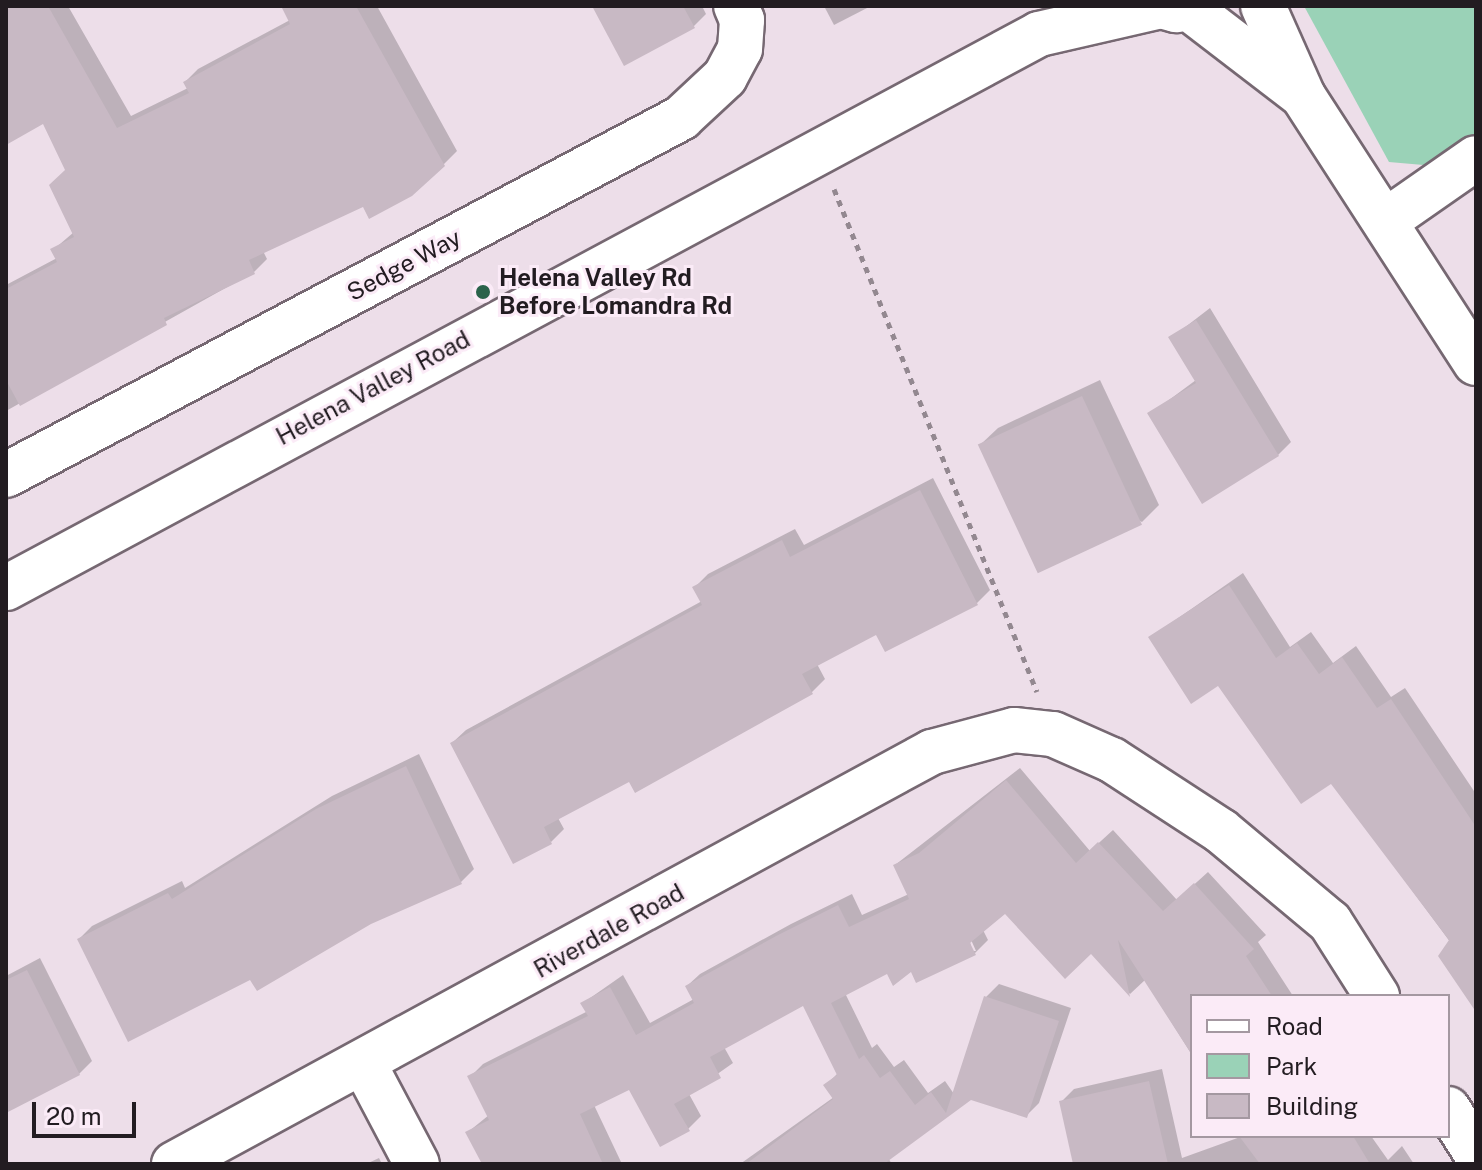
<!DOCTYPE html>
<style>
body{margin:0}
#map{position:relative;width:1482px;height:1170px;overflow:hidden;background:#eddee9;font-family:"Public Sans",sans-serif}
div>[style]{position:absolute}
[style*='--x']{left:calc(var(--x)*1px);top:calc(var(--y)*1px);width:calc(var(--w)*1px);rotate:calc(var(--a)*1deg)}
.green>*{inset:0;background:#9ad2b7}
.shadow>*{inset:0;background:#0003}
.building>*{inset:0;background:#c8b9c4;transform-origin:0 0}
.path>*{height:5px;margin-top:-2.5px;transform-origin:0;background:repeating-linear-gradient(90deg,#938890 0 6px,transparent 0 12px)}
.roads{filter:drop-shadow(2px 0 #766872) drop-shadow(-2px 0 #766872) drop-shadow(0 2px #766872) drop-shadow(0 -2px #766872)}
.minor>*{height:44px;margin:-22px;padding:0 22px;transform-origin:22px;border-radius:22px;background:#fff}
.dots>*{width:22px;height:22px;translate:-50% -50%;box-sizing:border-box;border:4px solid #fbebf7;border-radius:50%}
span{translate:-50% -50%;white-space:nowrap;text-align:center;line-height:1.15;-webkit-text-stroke:6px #fbebf7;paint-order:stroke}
.street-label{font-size:24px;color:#221c21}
.poi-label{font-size:24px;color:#221c21;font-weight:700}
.left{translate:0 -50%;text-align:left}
.frame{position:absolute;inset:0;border:8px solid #221c21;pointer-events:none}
.legend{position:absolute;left:1190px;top:994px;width:260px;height:144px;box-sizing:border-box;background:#fbebf7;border:2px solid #a498a1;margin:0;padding:10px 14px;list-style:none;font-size:24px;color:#221c21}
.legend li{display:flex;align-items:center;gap:16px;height:40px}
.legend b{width:40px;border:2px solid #a498a1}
.scale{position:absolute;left:32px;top:1102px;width:104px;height:36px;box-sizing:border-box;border:4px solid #221c21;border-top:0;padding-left:10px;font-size:24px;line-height:28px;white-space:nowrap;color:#221c21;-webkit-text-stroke:6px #fbebf7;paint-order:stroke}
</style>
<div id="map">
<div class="green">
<i style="clip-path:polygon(1304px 6px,1476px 6px,1476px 135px,1435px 166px,1389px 162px)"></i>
</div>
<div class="shadow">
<i style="clip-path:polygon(6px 6px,68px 6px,131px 116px,188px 88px,185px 82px,198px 69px,290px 20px,283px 6px,377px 6px,457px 151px,444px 164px,263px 251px,267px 259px,254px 272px,6px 411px,6px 285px,57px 258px,53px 250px,74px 232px,67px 170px,44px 121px,6px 143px)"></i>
<i style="clip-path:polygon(594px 6px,702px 6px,706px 14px,693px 27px)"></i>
<i style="clip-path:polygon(824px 6px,871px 6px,834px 25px)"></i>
<i style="clip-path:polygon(1210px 308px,1291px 442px,1278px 455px,1150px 414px,1196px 380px,1171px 338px)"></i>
<i style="clip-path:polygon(1100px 380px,1159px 505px,1142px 522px,980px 445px,998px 428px)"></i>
<i style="clip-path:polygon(933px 478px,990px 590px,977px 603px,877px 632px,817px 664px,825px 679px,812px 692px,636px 790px,630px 779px,558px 818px,564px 829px,551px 842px,452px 743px,466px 730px,702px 601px,695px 587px,708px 574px,795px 529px,804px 545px)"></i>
<i style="clip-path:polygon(1243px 573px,1290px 647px,1311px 632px,1333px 663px,1356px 646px,1391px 697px,1405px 688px,1476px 794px,1476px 977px,1332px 782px,1219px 684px,1151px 637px)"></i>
<i style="clip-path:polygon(419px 754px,474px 869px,461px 882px,251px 977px,79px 939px,92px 926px,182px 881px,185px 888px,332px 796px)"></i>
<i style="clip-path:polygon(evenodd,1020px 768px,1090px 851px,1113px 830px,1177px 900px,1208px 872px,1266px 935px,1258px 942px,1293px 996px,1192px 996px,1192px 1055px,1145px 980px,1130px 994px,1092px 951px,1005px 911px,983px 930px,988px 940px,975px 953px,888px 971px,845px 993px,872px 1048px,877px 1044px,894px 1067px,904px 1060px,928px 1093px,945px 1081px,954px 1094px,986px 997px,999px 984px,1071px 1008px,1039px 1103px,1026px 1116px,971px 1098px,888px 1158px,892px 1164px,740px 1164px,834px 1097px,826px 1085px,838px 1073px,804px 1003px,724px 1047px,733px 1063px,689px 1094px,701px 1116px,688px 1129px,629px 1087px,594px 1105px,622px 1164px,515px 1164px,468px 1132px,489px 1115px,470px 1077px,483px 1064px,588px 1011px,583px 1003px,623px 975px,650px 1023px,694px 999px,687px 986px,700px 974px,791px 924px,852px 894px,862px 915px,909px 894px,895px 865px,1020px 768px,968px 933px,976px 951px,972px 951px,968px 933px)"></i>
<i style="clip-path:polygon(40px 958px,92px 1061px,79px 1074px,6px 1111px,6px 976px)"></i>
<i style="clip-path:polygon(1162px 1069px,1182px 1158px,1243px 1136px,1371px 1136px,1388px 1160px,1402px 1146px,1414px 1164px,1075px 1164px,1061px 1102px,1074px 1089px)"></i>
<i style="clip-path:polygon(379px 1158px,382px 1164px,366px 1164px)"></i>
</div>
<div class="building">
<i style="clip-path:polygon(6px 6px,48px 6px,117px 128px,189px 93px,183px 82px,290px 24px,281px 6px,356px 6px,445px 166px,412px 196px,369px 219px,363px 207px,249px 260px,255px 274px,164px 318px,167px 325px,20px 406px,6px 380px,6px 289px,57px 262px,50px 249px,74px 237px,49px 185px,65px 170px,43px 124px,6px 145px)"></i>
<i style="clip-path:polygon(592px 6px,683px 6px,695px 28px,624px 66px)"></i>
<i style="clip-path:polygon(1196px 320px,1279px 456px,1202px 504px,1147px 413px,1196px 383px,1168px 337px)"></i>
<i style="left:1082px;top:396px;width:142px;height:115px;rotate:65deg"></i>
<i style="clip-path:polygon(920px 490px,978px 605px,885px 652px,876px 635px,802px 674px,813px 694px,635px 793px,629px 782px,544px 827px,552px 844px,513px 864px,450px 743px,702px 605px,692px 587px,782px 540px,790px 557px)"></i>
<i style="clip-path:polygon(1229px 585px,1276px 658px,1297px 643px,1319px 674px,1342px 657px,1377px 708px,1391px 699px,1476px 827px,1476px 1012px,1438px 956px,1449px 940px,1331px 784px,1301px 804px,1218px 686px,1191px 704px,1148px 637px)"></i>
<i style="clip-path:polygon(406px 766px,462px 884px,371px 924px,257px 991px,250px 980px,128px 1042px,77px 939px,168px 893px,172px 899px,316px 809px)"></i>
<i style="clip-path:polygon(1006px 780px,1076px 863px,1098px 842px,1163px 911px,1194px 883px,1254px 949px,1246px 956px,1272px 996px,1192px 996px,1192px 1055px,1118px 940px,1130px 997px,1091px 954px,1065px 979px,1005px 914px,970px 943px,976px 955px,916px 983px,911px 972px,893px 986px,887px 974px,831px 1003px,859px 1059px,864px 1055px,880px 1078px,890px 1071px,915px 1105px,931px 1092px,946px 1113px,984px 996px,1059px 1021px,1027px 1118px,971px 1100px,884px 1164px,746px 1164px,833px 1099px,823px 1085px,837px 1075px,803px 1006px,710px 1057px,721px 1078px,674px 1104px,690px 1131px,660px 1147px,629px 1090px,580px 1114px,603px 1164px,482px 1164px,465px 1132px,489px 1120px,467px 1076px,588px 1016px,580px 1003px,610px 987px,636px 1035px,694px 1003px,685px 986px,778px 935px,838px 905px,849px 927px,909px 899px,893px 865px,919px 853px)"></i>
<i style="clip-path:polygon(27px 970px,80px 1075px,6px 1113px,6px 980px)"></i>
<i style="clip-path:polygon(1149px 1081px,1168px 1164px,1073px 1164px,1059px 1101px)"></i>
<i style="clip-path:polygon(1239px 1136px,1353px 1136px,1370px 1164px,1260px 1164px)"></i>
</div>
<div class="path">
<i style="--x:834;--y:189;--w:542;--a:68.02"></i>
</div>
<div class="roads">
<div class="minor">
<i style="--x:1263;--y:6;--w:98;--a:66"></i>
<i style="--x:1303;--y:96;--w:318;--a:57.1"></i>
<i style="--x:1191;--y:10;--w:135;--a:37.5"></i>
<i style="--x:1387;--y:220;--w:108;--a:-34.9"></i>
<i style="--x:6;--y:475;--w:764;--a:-27.87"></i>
<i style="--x:681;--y:118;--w:60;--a:-43"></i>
<i style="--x:725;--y:77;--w:32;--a:-62"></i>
<i style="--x:740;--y:49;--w:29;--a:-86"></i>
<i style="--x:742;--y:20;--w:15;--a:-113"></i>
<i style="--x:6;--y:588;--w:1172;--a:-28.2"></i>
<i style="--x:1039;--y:34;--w:125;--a:-12.9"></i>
<i style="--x:1161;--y:6;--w:16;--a:15"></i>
<i style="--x:1176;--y:10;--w:27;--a:-8"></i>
<i style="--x:364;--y:1064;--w:113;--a:62.1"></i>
<i style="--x:1448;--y:1109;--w:52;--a:57.5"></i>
<i style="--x:174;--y:1164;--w:863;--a:-28.53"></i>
<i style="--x:932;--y:752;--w:85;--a:-15"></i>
<i style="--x:1014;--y:730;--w:39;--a:6"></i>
<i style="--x:1053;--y:734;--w:64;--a:23.8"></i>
<i style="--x:1112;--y:760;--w:130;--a:33.1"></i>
<i style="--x:1221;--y:831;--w:142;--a:39.9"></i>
<i style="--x:1330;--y:922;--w:88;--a:57.6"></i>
</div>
</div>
<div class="dots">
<i style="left:483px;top:292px;background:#2b634b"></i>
</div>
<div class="street-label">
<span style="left:404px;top:265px;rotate:-28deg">Sedge Way</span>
<span style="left:373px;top:388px;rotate:-28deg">Helena Valley Road</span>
<span style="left:609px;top:931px;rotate:-29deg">Riverdale Road</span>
</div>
<div class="poi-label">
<span class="left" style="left:499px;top:292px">Helena Valley Rd<br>Before Lomandra Rd</span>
</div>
<div class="frame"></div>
<ul class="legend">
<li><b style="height:10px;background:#fff"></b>Road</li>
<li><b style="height:22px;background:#9ad2b7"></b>Park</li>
<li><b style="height:22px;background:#c8b9c4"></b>Building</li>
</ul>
<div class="scale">20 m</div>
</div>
